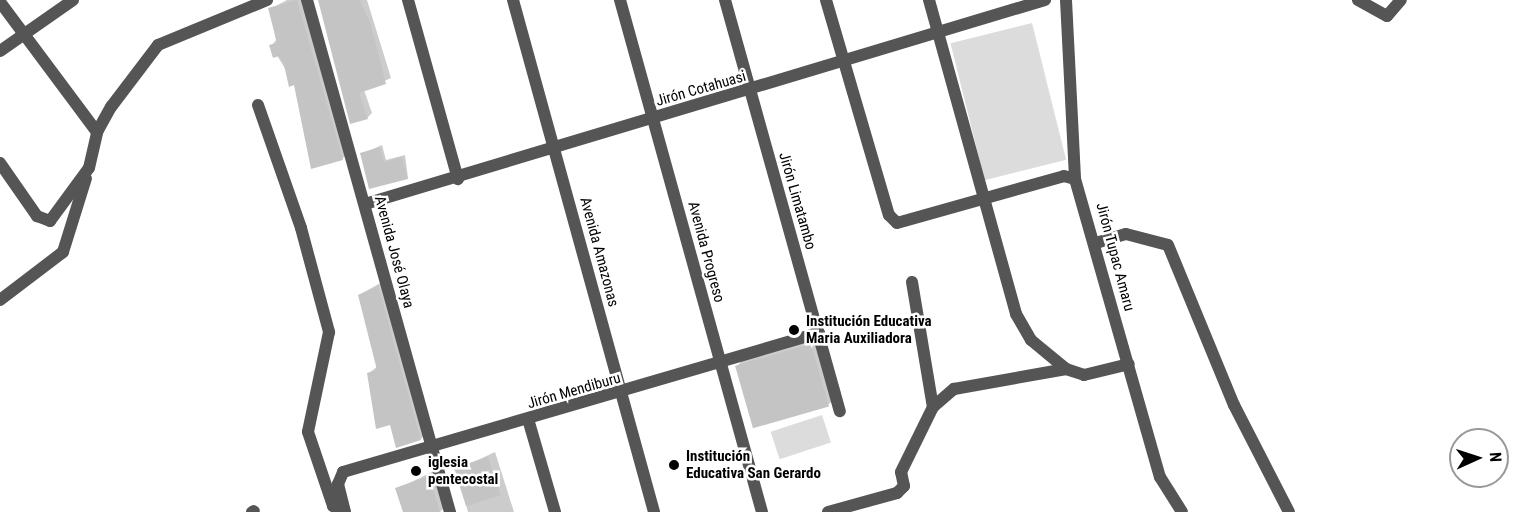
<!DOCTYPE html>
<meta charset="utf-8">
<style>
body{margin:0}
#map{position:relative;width:1533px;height:512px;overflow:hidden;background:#fff;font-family:"Roboto Condensed",sans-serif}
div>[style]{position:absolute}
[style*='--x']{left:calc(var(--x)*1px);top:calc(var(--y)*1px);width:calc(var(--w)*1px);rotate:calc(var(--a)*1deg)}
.green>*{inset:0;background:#dcdcdc;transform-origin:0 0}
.shadow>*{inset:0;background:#0003}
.building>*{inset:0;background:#c4c4c4;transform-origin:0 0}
.minor>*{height:12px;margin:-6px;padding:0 6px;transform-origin:6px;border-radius:6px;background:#555}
.tertiary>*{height:12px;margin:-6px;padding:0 6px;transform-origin:6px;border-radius:6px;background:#555}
.dots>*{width:16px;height:16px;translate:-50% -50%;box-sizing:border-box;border:3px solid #fff;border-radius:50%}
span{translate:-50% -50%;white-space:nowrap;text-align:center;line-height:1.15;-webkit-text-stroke:5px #fff;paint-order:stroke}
.street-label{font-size:15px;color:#000}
.poi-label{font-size:15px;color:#000;font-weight:700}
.left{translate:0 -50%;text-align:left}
.north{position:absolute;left:1449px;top:428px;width:60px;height:60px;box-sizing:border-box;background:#fff;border:2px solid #999;border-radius:50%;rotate:87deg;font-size:16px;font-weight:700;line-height:24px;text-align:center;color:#000}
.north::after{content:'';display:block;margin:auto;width:21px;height:27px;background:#000;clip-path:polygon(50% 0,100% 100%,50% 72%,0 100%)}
</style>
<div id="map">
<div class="green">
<i style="left:1032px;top:23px;width:141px;height:84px;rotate:76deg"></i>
<i style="left:822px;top:415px;width:29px;height:54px;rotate:72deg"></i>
</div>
<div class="shadow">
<i style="clip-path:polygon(303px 0,348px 153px,342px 159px,271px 46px,276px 40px,270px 9px,287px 0)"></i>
<i style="clip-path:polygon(319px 0,367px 0,391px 78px,364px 90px,372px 113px,367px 118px)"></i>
<i style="clip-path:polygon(382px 145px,386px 160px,405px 155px,408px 178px,362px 154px)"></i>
<i style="clip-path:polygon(384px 281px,426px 433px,421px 439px,391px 423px,369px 373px,378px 366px,359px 295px)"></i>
<i style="clip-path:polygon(823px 333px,841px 393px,828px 405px,737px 366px,749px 354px)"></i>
<i style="clip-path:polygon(495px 452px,514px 512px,468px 512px,456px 470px)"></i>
<i style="clip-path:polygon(436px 470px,447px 505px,440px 512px,404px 512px,397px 489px)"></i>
</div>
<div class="building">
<i style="clip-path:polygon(297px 0,343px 160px,311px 169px,294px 85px,289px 87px,284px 65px,279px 56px,273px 58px,269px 45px,277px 43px,268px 8px)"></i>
<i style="clip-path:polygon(318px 0,360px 0,371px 25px,386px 84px,359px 93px,368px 119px,350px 124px)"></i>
<i style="clip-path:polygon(380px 147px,384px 162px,402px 157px,408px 179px,369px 189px,360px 153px)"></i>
<i style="clip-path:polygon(378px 286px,421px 440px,396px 448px,390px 425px,376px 429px,367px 373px,377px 370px,358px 295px)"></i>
<i style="left:811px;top:344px;width:65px;height:79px;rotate:74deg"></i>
<i style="left:488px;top:457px;width:40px;height:36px;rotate:72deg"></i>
<i style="clip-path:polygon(429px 476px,440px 512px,403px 512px,395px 488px)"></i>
</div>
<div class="minor">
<i style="--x:408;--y:0;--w:186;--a:74.4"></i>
<i style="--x:513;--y:0;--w:531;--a:74.6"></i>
<i style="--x:725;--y:0;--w:427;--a:74.4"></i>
<i style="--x:826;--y:0;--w:224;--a:73.7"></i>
<i style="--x:889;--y:215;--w:11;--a:45"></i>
<i style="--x:897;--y:223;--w:173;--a:-15.7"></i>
<i style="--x:1064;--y:176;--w:11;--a:15"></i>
<i style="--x:929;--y:0;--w:326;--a:74.5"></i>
<i style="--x:1016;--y:314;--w:30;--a:60"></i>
<i style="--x:1031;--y:340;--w:45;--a:39.6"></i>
<i style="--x:1066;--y:0;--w:179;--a:87.1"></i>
<i style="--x:1075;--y:179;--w:310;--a:74.1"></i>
<i style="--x:1160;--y:477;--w:41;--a:57.8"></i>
<i style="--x:1358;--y:0;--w:33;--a:29"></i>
<i style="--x:1387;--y:16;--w:21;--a:-49"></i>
<i style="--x:0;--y:2;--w:162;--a:53.3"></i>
<i style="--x:0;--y:51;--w:89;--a:-34.9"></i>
<i style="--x:258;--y:105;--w:130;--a:70.7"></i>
<i style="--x:301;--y:228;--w:108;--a:74.9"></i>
<i style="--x:329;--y:332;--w:102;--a:101.9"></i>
<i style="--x:308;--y:432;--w:78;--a:71.3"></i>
<i style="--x:333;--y:506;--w:12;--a:20"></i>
<i style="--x:0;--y:163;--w:65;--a:55.1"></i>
<i style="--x:37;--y:216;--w:14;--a:21"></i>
<i style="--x:50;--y:221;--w:66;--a:-53.7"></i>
<i style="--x:89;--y:168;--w:37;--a:-77"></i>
<i style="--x:97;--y:132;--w:29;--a:-61"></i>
<i style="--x:111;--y:107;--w:78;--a:-52.8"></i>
<i style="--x:158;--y:45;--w:118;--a:-22.4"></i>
<i style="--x:365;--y:204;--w:710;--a:-16.7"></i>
<i style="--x:1096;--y:243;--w:31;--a:-17"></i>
<i style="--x:1126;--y:234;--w:43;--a:14.7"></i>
<i style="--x:1168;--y:245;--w:173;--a:67.6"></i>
<i style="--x:1234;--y:405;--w:120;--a:62.8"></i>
<i style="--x:912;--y:282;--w:127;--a:80.5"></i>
<i style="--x:0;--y:300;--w:79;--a:-37.3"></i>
<i style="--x:63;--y:252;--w:77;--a:-72.7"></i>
<i style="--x:528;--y:419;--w:97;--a:73.8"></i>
<i style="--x:252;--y:512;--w:2;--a:-27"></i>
<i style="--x:345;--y:512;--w:29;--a:-104"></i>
<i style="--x:338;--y:484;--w:13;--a:-67"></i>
<i style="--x:343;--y:472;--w:496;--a:-16.3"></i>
<i style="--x:828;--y:512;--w:72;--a:-15.4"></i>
<i style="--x:897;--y:493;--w:10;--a:-45"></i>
<i style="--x:904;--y:486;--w:14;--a:-102"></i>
<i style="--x:901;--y:472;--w:72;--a:-63.8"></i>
<i style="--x:933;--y:407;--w:28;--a:-41"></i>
<i style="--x:954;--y:389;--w:114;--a:-10.1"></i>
<i style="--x:1066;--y:369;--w:19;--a:18"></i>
<i style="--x:1084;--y:375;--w:46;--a:-13.7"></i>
</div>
<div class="tertiary">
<i style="--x:307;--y:0;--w:532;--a:74.4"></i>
<i style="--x:620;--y:0;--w:531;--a:74.5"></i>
</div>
<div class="dots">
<i style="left:794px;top:330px;background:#000"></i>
<i style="left:674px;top:465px;background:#000"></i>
<i style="left:416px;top:471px;background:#000"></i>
</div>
<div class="street-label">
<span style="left:701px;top:89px;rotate:-16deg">Jirón Cotahuasi</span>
<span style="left:797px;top:201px;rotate:74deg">Jirón Limatambo</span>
<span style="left:394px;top:252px;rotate:75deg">Avenida José Olaya</span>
<span style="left:599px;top:252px;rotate:75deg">Avenida Amazonas</span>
<span style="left:706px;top:252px;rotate:75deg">Avenida Progreso</span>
<span style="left:1115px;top:257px;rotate:75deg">Jirón Tupac Amaru</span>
<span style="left:574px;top:391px;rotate:-16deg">Jirón Mendiburu</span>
</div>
<div class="poi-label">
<span class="left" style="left:806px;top:330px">Institución Educativa<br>Maria Auxiliadora</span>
<span class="left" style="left:686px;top:465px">Institución<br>Educativa San Gerardo</span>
<span class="left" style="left:428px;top:471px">iglesia<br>pentecostal</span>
</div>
<div class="north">N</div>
</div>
